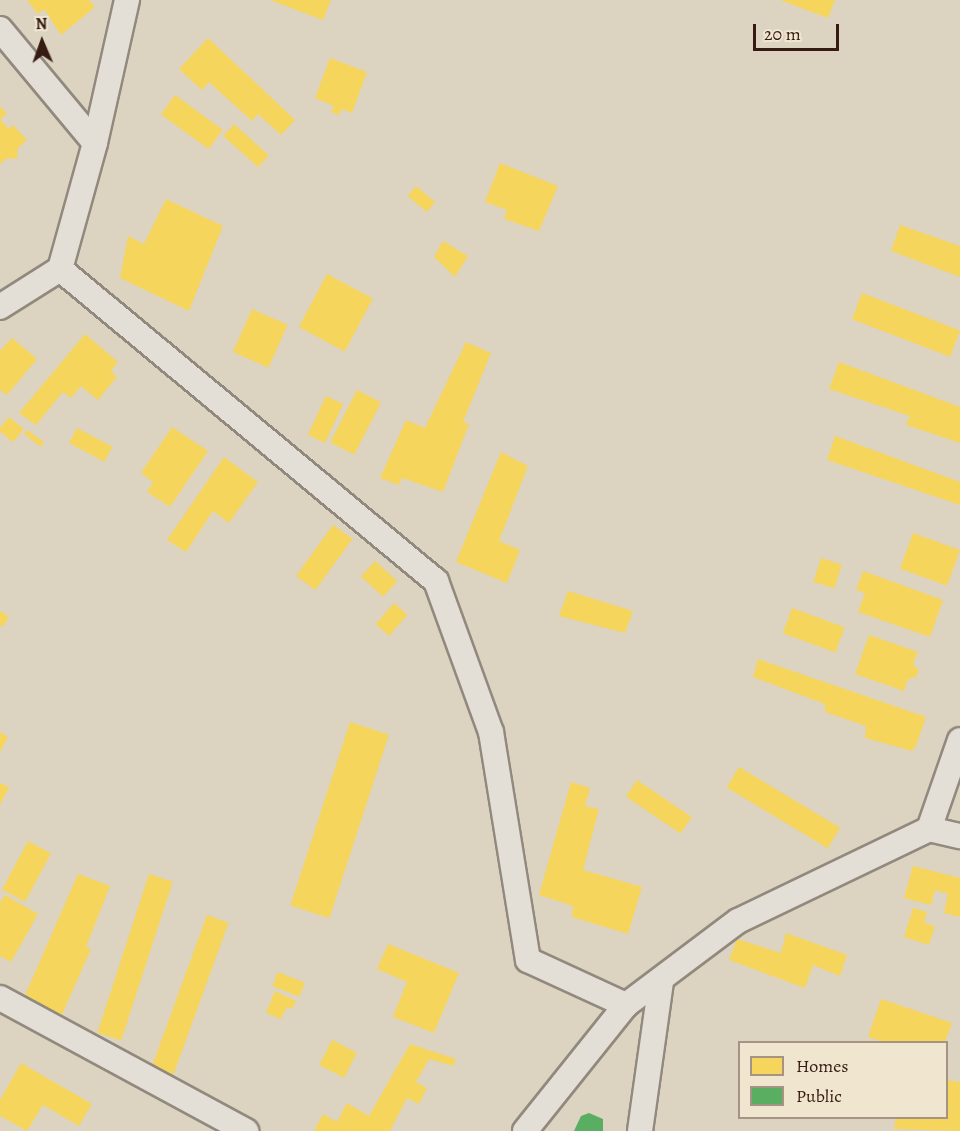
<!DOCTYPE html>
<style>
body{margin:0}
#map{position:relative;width:960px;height:1131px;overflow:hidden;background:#dcd3c1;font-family:Alegreya,serif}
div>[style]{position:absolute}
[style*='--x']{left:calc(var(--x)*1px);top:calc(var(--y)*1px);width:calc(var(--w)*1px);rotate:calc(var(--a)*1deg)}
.homes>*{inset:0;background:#f6d55c;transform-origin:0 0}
.public>*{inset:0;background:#5aae61}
.roads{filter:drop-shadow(2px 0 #92897e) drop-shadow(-2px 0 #92897e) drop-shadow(0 2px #92897e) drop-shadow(0 -2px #92897e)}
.street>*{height:24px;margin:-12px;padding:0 12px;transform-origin:12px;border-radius:12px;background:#e4dfd6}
span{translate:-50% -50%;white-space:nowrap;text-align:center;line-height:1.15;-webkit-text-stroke:6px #f0e5cf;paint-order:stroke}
.legend{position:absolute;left:738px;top:1041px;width:210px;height:78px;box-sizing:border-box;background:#f0e5cf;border:2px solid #a59483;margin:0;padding:8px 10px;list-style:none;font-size:18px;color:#351b11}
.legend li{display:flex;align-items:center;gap:12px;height:30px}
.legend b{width:30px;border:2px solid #a59483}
.north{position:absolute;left:12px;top:12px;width:60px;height:60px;-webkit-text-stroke:4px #f0e5cf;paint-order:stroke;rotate:358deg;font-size:16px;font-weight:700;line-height:24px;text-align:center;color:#351b11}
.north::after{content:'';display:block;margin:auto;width:21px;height:27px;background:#351b11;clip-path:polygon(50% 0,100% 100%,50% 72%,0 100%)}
.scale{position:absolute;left:753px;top:24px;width:86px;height:27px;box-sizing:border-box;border:3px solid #351b11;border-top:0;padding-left:8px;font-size:18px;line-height:21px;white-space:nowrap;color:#351b11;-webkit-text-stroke:4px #f0e5cf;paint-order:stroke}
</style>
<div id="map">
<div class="homes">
<i style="clip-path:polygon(27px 0,89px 0,95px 7px,61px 35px,44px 9px,38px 14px)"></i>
<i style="clip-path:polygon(270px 0,331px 0,323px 20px)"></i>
<i style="clip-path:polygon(780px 0,835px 0,828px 18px)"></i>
<i style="clip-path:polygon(208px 38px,295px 120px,281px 135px,258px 114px,252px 121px,209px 82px,202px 90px,179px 69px)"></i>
<i style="clip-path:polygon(330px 58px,367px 72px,352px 113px,342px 109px,339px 115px,331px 112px,334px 106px,315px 98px)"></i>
<i style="left:175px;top:95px;width:59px;height:24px;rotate:36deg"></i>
<i style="clip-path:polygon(0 106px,7px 114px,0 119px,9px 129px,13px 125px,27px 140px,18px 148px,17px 159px,7px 158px,0 164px)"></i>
<i style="left:234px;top:124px;width:47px;height:16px;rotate:42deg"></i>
<i style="clip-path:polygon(500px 163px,558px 186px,539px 231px,504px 219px,507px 210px,485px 202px)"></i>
<i style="left:416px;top:186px;width:25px;height:13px;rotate:40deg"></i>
<i style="clip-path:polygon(166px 199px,223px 226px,189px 311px,120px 278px,128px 236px,144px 244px)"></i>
<i style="clip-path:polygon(900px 225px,960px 246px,960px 277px,891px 251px)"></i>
<i style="clip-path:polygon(443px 241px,468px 256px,455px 277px,434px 257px)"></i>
<i style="left:327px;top:274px;width:52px;height:60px;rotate:28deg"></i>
<i style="left:862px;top:293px;width:105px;height:28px;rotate:21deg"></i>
<i style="left:252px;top:309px;width:39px;height:47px;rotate:24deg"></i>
<i style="clip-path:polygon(85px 334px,118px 362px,111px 371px,117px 377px,98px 400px,81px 386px,71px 398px,63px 392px,36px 425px,19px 413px)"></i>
<i style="clip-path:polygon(12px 338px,37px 359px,7px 395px,0 390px,0 351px)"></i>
<i style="clip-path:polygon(466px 342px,491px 353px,463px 422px,469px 424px,443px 492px,402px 478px,399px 485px,380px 478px,406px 420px,425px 428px)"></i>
<i style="clip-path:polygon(839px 362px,960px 407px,960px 443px,906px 425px,910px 416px,829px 389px)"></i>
<i style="left:357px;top:390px;width:27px;height:59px;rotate:27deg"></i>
<i style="left:326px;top:396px;width:19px;height:43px;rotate:25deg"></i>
<i style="left:9px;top:417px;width:19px;height:17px;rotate:39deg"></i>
<i style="clip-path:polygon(172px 427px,208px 451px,170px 507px,147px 492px,153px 482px,141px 473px)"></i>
<i style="left:77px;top:428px;width:40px;height:17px;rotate:28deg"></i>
<i style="clip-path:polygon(27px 430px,44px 442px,41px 447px,24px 434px)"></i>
<i style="clip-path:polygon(835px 436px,960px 482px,960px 505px,827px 460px)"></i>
<i style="clip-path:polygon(501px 452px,528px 466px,499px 541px,520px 550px,507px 583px,456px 562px)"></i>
<i style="clip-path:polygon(224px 457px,258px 482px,229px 523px,213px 511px,186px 552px,167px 540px)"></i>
<i style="left:333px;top:525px;width:24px;height:63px;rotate:36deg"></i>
<i style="left:913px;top:533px;width:50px;height:38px;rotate:20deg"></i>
<i style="left:821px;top:558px;width:22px;height:25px;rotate:18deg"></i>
<i style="left:375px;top:561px;width:30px;height:21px;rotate:42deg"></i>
<i style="clip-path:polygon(863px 571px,943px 600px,930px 637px,858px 612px,865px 593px,856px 590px)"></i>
<i style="clip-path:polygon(568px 591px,633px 611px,625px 633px,559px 616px)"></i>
<i style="left:394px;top:603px;width:18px;height:28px;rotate:41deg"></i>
<i style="left:792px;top:608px;width:56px;height:27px;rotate:20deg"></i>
<i style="clip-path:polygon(0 611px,9px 616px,3px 627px,0 625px)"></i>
<i style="clip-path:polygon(869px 635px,918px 652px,913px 664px,919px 670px,916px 677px,908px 679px,904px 691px,855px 674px)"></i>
<i style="clip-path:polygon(758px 659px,926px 717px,916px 746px,912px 751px,865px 738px,866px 726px,825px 712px,825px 704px,753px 677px)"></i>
<i style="left:350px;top:722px;width:41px;height:193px;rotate:18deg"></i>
<i style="clip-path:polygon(0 732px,8px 737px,0 752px)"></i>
<i style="left:739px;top:767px;width:118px;height:24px;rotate:31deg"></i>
<i style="left:637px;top:780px;width:66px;height:20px;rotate:34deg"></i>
<i style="clip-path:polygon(571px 782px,590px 788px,585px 806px,599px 809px,583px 870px,642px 887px,628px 934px,572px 917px,573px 906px,539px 895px)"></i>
<i style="clip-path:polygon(0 783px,9px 787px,0 805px)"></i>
<i style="left:28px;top:841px;width:26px;height:55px;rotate:28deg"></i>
<i style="clip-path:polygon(913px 866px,960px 878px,960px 917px,944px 913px,948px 894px,935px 890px,931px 905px,904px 898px)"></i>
<i style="clip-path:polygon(78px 874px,110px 886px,86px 947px,91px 949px,60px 1019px,23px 1000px)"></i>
<i style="left:149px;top:874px;width:25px;height:167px;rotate:18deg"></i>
<i style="clip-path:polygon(5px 895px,38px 914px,11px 962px,0 956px,0 903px)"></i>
<i style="clip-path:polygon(913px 908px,927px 912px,924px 923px,935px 926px,929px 945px,904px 937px)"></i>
<i style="left:207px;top:915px;width:23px;height:163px;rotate:20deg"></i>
<i style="clip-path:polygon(786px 933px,847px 955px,840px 976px,813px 965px,805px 988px,729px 960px,737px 939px,781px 953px)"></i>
<i style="clip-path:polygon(388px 944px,459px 973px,434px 1033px,393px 1017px,407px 982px,377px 969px)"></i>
<i style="left:278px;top:972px;width:29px;height:15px;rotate:22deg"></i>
<i style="clip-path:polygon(275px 991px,296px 1001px,292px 1009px,287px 1007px,281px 1019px,266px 1013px)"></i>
<i style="clip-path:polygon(881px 999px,952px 1023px,945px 1042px,884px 1042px,868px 1037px)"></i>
<i style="left:332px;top:1040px;width:28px;height:28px;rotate:27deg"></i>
<i style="clip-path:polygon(410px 1044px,456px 1059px,453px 1066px,429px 1059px,416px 1082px,427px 1088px,419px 1104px,407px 1098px,390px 1131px,314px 1131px,323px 1114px,337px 1122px,347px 1103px,369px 1116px)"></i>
<i style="clip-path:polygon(21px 1063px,92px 1104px,79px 1126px,43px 1105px,27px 1131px,0 1116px,0 1100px)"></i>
<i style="clip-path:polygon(946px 1080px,960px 1082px,960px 1131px,894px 1129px,896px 1118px,946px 1118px)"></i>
</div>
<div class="public">
<i style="clip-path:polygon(589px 1113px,603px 1119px,603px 1131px,574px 1131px,581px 1116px)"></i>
</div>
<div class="roads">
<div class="street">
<i style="--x:0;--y:29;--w:148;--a:50.2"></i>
<i style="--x:95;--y:143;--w:131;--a:105.5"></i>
<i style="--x:60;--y:269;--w:71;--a:147.7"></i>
<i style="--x:95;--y:143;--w:147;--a:-77.4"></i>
<i style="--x:60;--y:269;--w:489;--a:39.7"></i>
<i style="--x:436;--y:581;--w:161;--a:70"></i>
<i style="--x:491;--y:732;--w:231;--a:80.8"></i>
<i style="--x:528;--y:960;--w:108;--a:24.7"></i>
<i style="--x:929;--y:829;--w:94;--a:-70.8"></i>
<i style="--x:0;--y:998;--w:280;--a:28.4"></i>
<i style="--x:525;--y:1131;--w:161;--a:-51.3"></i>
<i style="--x:626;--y:1005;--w:140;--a:-36.9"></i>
<i style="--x:738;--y:921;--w:212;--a:-25.7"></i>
<i style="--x:929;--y:829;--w:32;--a:13"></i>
<i style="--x:640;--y:1131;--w:150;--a:-82"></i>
</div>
</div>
<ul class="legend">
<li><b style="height:16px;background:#f6d55c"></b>Homes</li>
<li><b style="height:16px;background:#5aae61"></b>Public</li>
</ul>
<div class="north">N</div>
<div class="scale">20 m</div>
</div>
